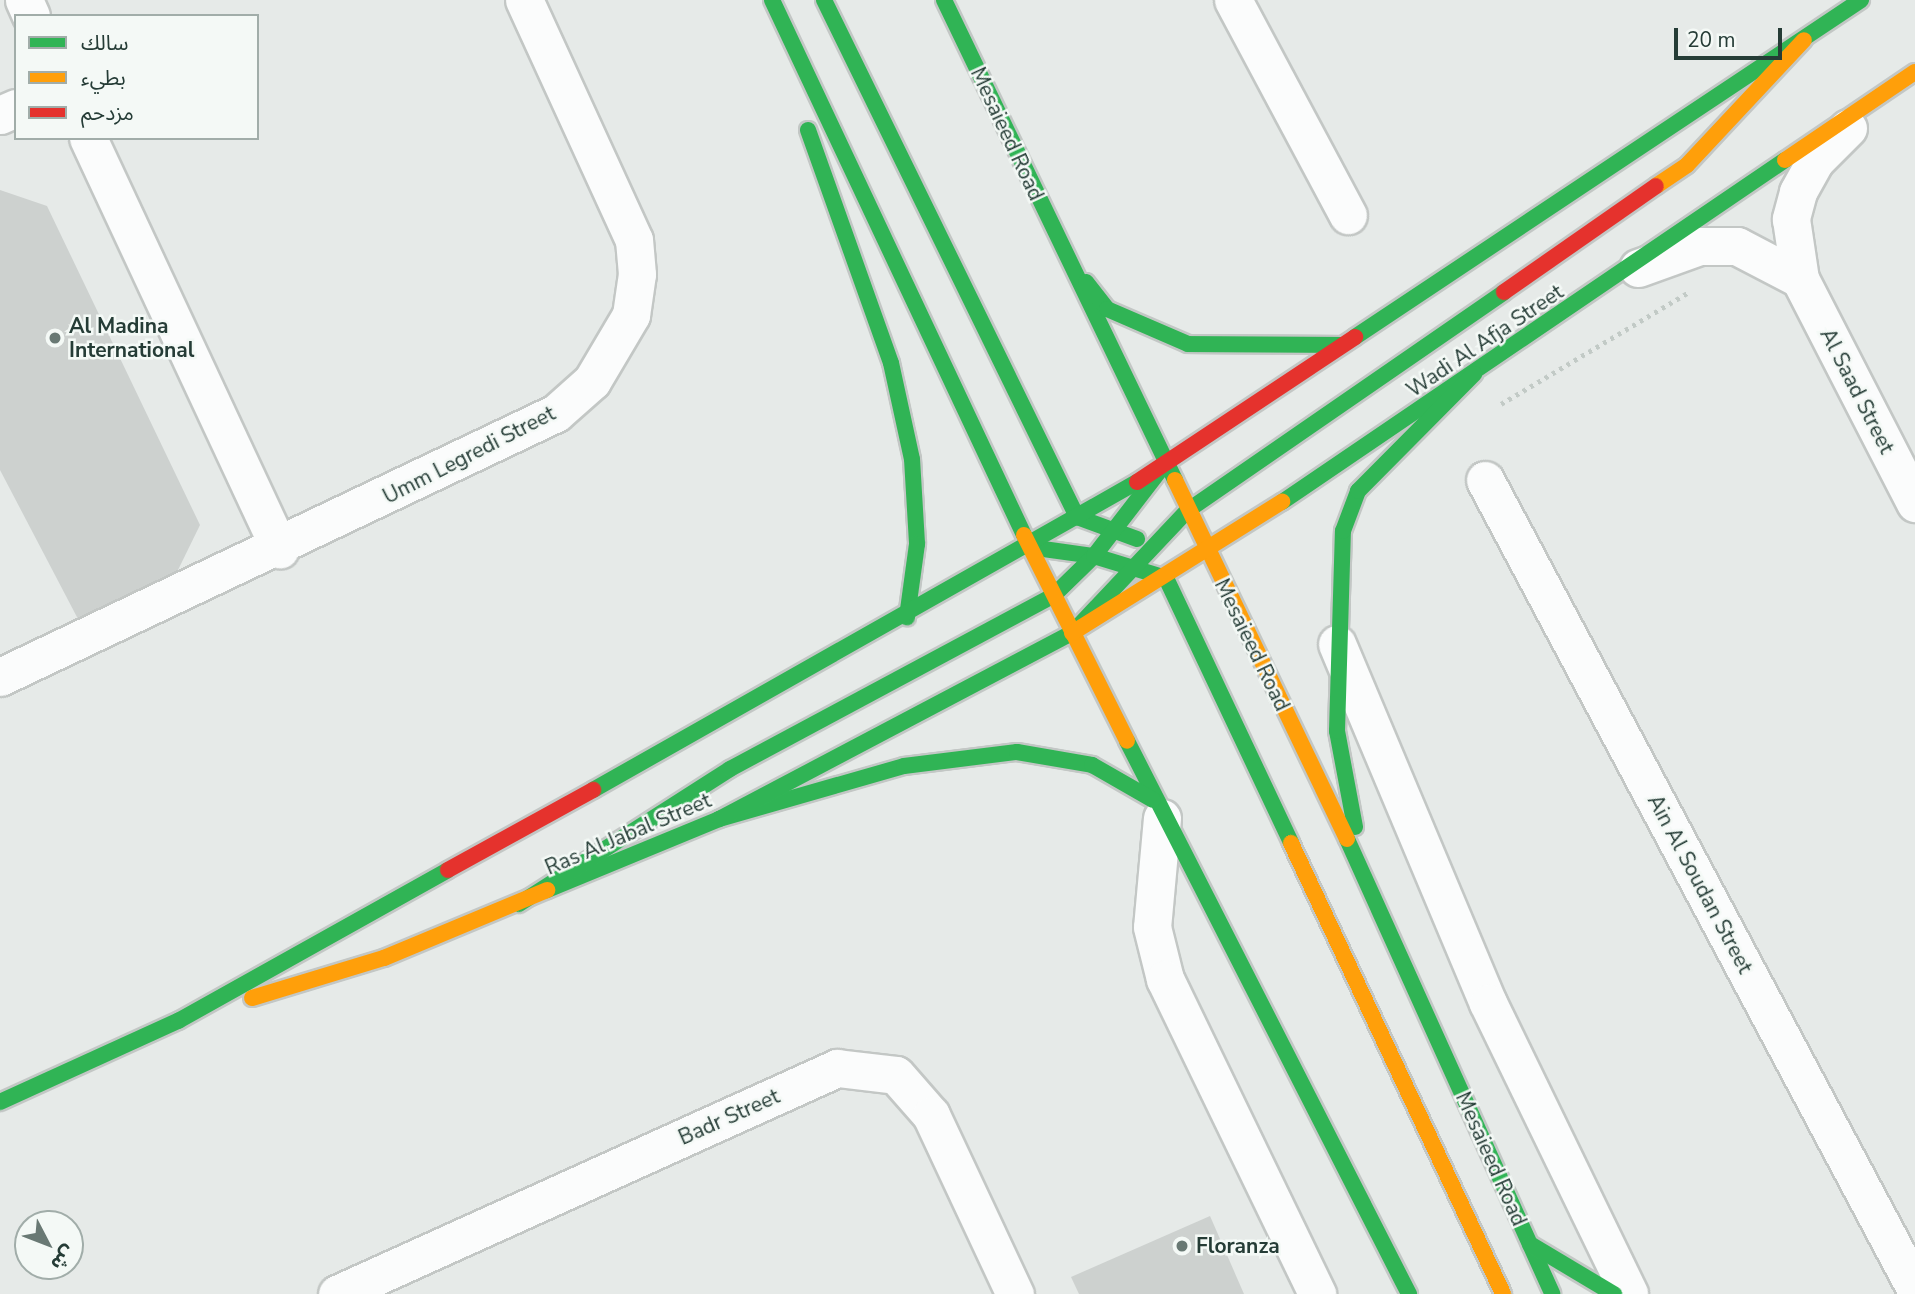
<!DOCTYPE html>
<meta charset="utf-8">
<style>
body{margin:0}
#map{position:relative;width:1915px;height:1294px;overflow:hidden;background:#e6eae8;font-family:"Nunito Sans","Noto Sans Arabic",sans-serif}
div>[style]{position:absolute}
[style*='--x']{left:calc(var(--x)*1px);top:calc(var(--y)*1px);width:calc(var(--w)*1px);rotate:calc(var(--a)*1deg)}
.building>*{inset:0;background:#cdd1cf}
.path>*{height:4.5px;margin-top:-2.25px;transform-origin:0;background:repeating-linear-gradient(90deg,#c2cac6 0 3.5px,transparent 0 8.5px)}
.roads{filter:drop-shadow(2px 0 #c3c7c5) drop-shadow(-2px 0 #c3c7c5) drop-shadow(0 2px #c3c7c5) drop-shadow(0 -2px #c3c7c5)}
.street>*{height:37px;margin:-18.5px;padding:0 18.5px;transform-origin:18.5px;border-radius:18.5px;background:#fbfcfc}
.fast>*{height:16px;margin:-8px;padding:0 8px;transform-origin:8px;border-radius:8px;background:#30b455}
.slow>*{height:16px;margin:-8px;padding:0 8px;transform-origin:8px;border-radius:8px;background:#ff9f0a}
.jam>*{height:16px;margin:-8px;padding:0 8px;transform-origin:8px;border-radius:8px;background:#e5322d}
.dots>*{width:19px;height:19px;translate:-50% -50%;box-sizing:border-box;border:4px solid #f4f9f6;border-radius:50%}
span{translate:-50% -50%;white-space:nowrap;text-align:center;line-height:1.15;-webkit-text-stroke:5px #f4f9f6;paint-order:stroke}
.street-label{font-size:21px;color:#253c36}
.poi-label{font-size:21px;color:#253c36;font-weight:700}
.left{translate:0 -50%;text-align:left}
.legend{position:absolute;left:14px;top:14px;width:245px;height:126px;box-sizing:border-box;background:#f4f9f6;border:2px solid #a1ada9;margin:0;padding:9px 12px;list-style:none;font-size:21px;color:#253c36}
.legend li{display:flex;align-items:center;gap:14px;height:35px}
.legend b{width:35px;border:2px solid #a1ada9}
.north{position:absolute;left:14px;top:1210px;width:70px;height:70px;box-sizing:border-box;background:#f4f9f6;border:2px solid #a1ada9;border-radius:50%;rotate:132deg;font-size:19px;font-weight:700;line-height:28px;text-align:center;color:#253c36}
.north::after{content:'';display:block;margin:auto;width:24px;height:32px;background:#697974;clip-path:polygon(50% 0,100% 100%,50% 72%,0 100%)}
.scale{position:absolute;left:1674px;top:28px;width:108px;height:32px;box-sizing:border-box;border:4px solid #253c36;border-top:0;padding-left:9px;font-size:21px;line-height:24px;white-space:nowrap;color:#253c36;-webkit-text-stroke:5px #f4f9f6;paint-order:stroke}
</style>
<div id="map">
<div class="building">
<i style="clip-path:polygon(0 190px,47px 206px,200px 525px,178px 570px,78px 619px,0 470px)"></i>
<i style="clip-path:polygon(1210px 1216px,1244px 1294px,1079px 1294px,1071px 1277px)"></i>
</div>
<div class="path">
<i style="--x:1501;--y:404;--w:219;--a:-30.8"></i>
</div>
<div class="roads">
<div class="street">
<i style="--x:24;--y:0;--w:17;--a:66"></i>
<i style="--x:1233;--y:0;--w:244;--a:61.9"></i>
<i style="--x:0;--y:115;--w:17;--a:-24"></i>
<i style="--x:1848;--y:128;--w:47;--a:135"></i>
<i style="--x:1815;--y:161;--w:35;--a:119"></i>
<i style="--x:1798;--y:192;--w:28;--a:105"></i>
<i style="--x:1791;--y:219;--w:61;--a:81.5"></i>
<i style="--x:1800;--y:279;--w:252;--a:62.8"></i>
<i style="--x:88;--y:138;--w:454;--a:65"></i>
<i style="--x:1638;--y:268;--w:65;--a:-19.8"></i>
<i style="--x:1699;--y:246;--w:38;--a:0"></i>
<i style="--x:1737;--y:246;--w:71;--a:27.6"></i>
<i style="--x:1485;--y:480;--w:915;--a:61.98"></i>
<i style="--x:1337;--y:644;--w:389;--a:67.2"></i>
<i style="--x:1488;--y:1003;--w:323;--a:64.1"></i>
<i style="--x:0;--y:677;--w:615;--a:-25.4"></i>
<i style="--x:556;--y:413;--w:48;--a:-41.6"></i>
<i style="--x:592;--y:381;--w:77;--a:-59.4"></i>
<i style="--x:631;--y:315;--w:41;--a:-81.7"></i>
<i style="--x:637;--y:274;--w:34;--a:-95"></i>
<i style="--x:634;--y:240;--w:264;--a:-114.6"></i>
<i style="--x:1162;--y:818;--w:109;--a:95.2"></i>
<i style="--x:1152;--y:927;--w:54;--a:76"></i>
<i style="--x:1165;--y:979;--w:350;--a:64.2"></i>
<i style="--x:337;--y:1294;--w:549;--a:-24.32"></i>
<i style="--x:837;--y:1068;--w:59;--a:6.8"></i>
<i style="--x:896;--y:1075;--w:53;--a:48.8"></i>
<i style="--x:931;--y:1115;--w:198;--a:64.9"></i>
</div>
<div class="fast">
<i style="--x:772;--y:0;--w:591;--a:64.78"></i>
<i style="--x:824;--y:0;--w:576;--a:63.92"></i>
<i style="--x:1077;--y:517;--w:64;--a:20.1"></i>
<i style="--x:944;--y:0;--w:533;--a:64.3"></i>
<i style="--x:808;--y:130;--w:247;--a:70.4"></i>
<i style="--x:891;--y:363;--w:98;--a:77.7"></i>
<i style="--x:912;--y:459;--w:85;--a:86.6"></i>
<i style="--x:917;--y:544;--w:74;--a:97.8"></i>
<i style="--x:1086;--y:282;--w:34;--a:52"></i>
<i style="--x:1107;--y:309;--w:88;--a:23.4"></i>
<i style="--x:1188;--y:344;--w:153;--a:0.4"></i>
<i style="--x:1355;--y:337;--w:608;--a:-33.66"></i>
<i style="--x:1282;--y:502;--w:608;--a:-34.21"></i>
<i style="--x:1029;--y:547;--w:66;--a:7.9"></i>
<i style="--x:1094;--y:556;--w:75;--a:17"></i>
<i style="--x:1166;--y:578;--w:293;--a:64.7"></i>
<i style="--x:1072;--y:633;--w:168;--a:-46.7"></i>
<i style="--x:1187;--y:511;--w:385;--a:-34.6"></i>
<i style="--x:1127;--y:741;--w:621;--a:62.98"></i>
<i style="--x:593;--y:790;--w:625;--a:-29.52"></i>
<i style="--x:719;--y:819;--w:192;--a:-16"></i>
<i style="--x:904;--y:766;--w:114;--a:-7.1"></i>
<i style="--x:1017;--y:752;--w:76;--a:9.8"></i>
<i style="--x:1092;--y:765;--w:70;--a:29.8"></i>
<i style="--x:1355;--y:827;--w:98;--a:-100.6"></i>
<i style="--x:1337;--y:731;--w:200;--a:-88.3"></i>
<i style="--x:1343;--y:531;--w:43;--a:-69.4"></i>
<i style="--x:1358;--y:491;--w:165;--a:-45.2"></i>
<i style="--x:1347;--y:839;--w:499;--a:65.7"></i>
<i style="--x:547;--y:890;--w:186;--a:-22.4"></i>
<i style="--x:719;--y:819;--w:399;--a:-27.8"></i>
<i style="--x:519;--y:904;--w:250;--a:-32.6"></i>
<i style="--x:730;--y:769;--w:366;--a:-28.2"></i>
<i style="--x:1053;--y:596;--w:57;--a:-44.3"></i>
<i style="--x:1094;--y:556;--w:115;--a:-52.4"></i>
<i style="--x:0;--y:1102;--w:196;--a:-24.5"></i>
<i style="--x:178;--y:1021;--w:309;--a:-29.2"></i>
<i style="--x:1530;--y:1244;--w:98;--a:30.8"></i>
</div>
<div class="slow">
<i style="--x:1785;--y:160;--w:157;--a:-34.1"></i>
<i style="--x:1656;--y:186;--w:37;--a:-34"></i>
<i style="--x:1687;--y:165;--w:171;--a:-46.9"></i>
<i style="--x:1175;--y:480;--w:398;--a:64.4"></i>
<i style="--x:1024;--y:535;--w:230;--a:63.4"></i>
<i style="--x:1072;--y:633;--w:248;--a:-32"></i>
<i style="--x:1291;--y:843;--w:498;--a:64.8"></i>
<i style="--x:252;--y:998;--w:138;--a:-16.9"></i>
<i style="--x:384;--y:958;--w:177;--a:-22.6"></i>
</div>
<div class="jam">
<i style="--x:1504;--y:292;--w:185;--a:-34.9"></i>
<i style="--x:1137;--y:482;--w:262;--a:-33.6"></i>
<i style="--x:448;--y:870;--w:166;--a:-28.9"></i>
</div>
</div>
<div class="dots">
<i style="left:55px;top:338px;background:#697974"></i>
<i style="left:1182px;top:1246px;background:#697974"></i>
</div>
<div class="street-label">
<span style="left:1007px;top:134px;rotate:65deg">Mesaieed Road</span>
<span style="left:1485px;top:341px;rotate:-34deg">Wadi Al Afja Street</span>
<span style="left:1857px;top:391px;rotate:63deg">Al Saad Street</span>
<span style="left:469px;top:455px;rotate:-27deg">Umm Legredi Street</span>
<span style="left:1252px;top:645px;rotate:64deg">Mesaieed Road</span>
<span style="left:628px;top:834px;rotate:-23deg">Ras Al Jabal Street</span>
<span style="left:1700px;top:884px;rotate:62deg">Ain Al Soudan Street</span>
<span style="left:729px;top:1117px;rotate:-24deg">Badr Street</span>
<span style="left:1491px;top:1159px;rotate:66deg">Mesaieed Road</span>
</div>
<div class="poi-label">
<span class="left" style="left:69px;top:338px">Al Madina<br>International</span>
<span class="left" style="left:1196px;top:1246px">Floranza</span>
</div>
<ul class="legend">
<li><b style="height:9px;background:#30b455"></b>سالك</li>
<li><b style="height:9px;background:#ff9f0a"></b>بطيء</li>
<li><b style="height:9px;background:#e5322d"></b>مزدحم</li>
</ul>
<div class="north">ش</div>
<div class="scale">20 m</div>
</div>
